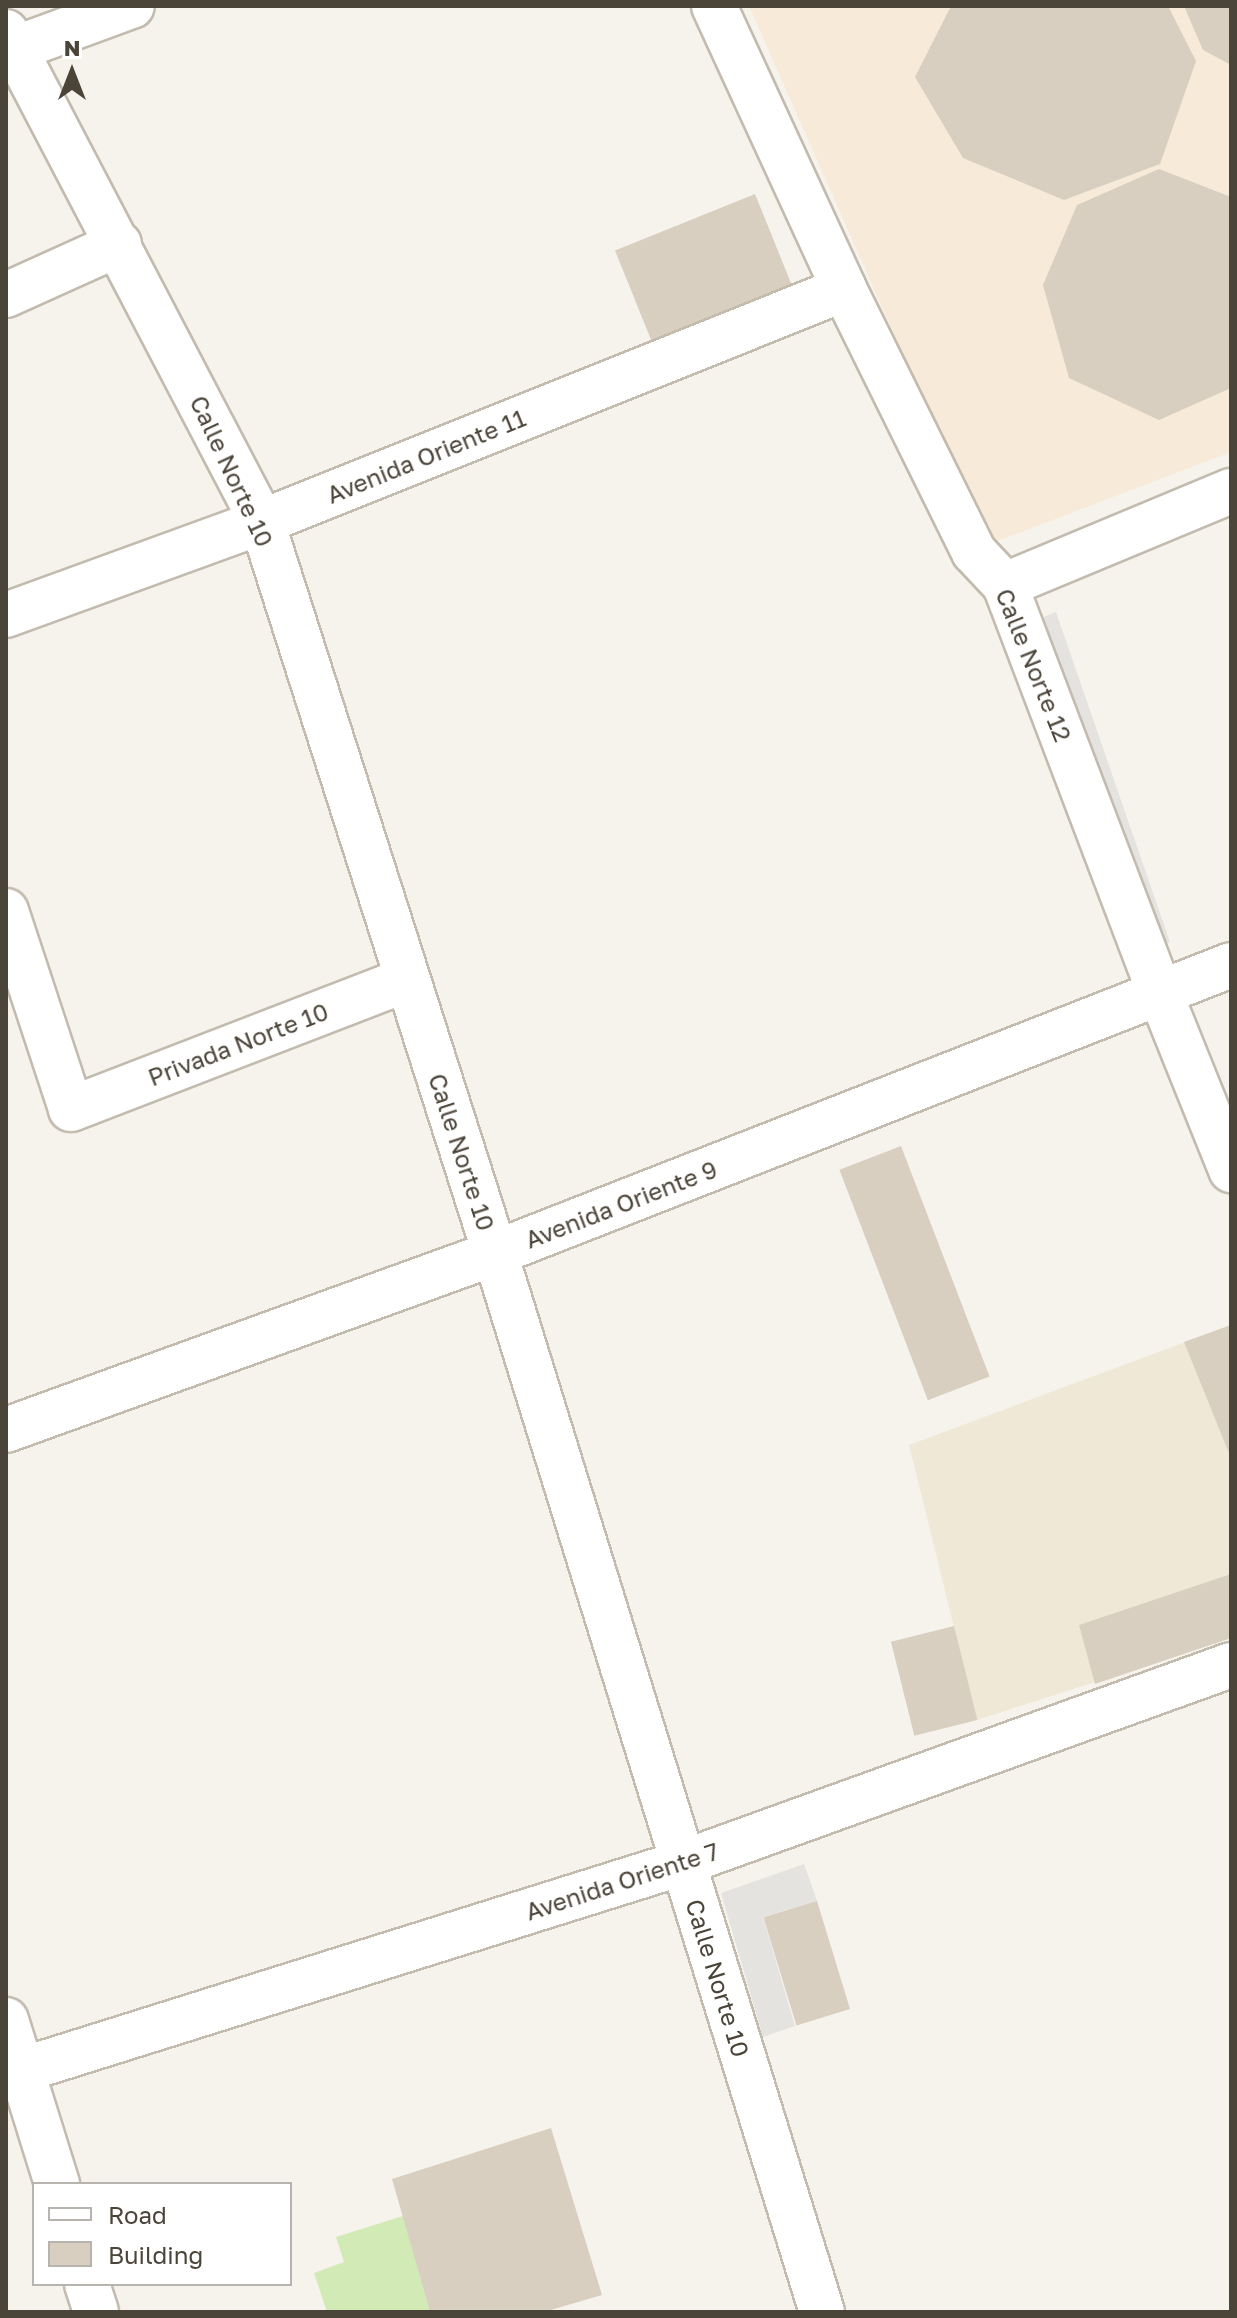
<!DOCTYPE html>
<style>
body{margin:0}
#map{position:relative;width:1237px;height:2318px;overflow:hidden;background:#f6f3ec;font-family:"Golos Text",sans-serif}
div>[style]{position:absolute}
[style*='--x']{left:calc(var(--x)*1px);top:calc(var(--y)*1px);width:calc(var(--w)*1px);rotate:calc(var(--a)*1deg)}
.commercial>*{inset:0;background:#f7ead8}
.education>*{inset:0;background:#efe8d6}
.green>*{inset:0;background:#d2eab5}
.parking>*{inset:0;background:#e5e3e0}
.building>*{inset:0;background:#d8cfc1;transform-origin:0 0}
.roads{filter:drop-shadow(2px 0 #c2bbae) drop-shadow(-2px 0 #c2bbae) drop-shadow(0 2px #c2bbae) drop-shadow(0 -2px #c2bbae)}
.minor>*{height:44px;margin:-22px;padding:0 22px;transform-origin:22px;border-radius:22px;background:#fff}
.tertiary>*{height:44px;margin:-22px;padding:0 22px;transform-origin:22px;border-radius:22px;background:#fff}
span{translate:-50% -50%;white-space:nowrap;text-align:center;line-height:1.15;-webkit-text-stroke:6px #fff;paint-order:stroke}
.street-label{font-size:24px;color:#4b4439}
.frame{position:absolute;inset:0;border:8px solid #4b4439;pointer-events:none}
.legend{position:absolute;left:32px;top:2182px;width:260px;height:104px;box-sizing:border-box;background:#fff;border:2px solid #b7b4b0;margin:0;padding:10px 14px;list-style:none;font-size:24px;color:#4b4439}
.legend li{display:flex;align-items:center;gap:16px;height:40px}
.legend b{width:40px;border:2px solid #b7b4b0}
.north{position:absolute;left:32px;top:32px;width:80px;height:80px;-webkit-text-stroke:6px #fff;paint-order:stroke;rotate:0deg;font-size:22px;font-weight:700;line-height:32px;text-align:center;color:#4b4439}
.north::after{content:'';display:block;margin:auto;width:28px;height:36px;background:#4b4439;clip-path:polygon(50% 0,100% 100%,50% 72%,0 100%)}
</style>
<div id="map">
<div class="commercial">
<i style="clip-path:polygon(749px 6px,1231px 6px,1231px 452px,987px 545px)"></i>
</div>
<div class="education">
<i style="clip-path:polygon(1231px 1325px,1231px 1638px,977px 1720px,909px 1445px)"></i>
</div>
<div class="green">
<i style="clip-path:polygon(403px 2216px,430px 2312px,327px 2312px,314px 2273px,344px 2262px,336px 2237px)"></i>
</div>
<div class="parking">
<i style="clip-path:polygon(1056px 612px,1170px 942px,1129px 959px,1005px 633px)"></i>
<i style="clip-path:polygon(804px 1864px,817px 1901px,763px 1917px,795px 2026px,763px 2037px,721px 1893px)"></i>
</div>
<div class="building">
<i style="clip-path:polygon(951px 6px,1168px 6px,1196px 61px,1160px 164px,1064px 200px,963px 158px,915px 77px)"></i>
<i style="clip-path:polygon(1184px 6px,1231px 6px,1231px 65px,1203px 50px)"></i>
<i style="clip-path:polygon(1159px 169px,1231px 197px,1231px 388px,1159px 420px,1069px 378px,1043px 285px,1077px 205px)"></i>
<i style="left:755px;top:194px;width:100px;height:151px;rotate:68deg"></i>
<i style="left:901px;top:1146px;width:247px;height:66px;rotate:69deg"></i>
<i style="clip-path:polygon(1231px 1325px,1231px 1458px,1184px 1342px)"></i>
<i style="clip-path:polygon(1231px 1574px,1231px 1638px,1095px 1684px,1079px 1625px)"></i>
<i style="left:954px;top:1626px;width:97px;height:65px;rotate:76deg"></i>
<i style="left:817px;top:1901px;width:113px;height:56px;rotate:73deg"></i>
<i style="clip-path:polygon(551px 2128px,602px 2295px,544px 2312px,430px 2312px,392px 2179px)"></i>
</div>
<div class="roads">
<div class="minor">
<i style="--x:714;--y:6;--w:311;--a:65.3"></i>
<i style="--x:844;--y:289;--w:293;--a:63.7"></i>
<i style="--x:974;--y:552;--w:45;--a:46.8"></i>
<i style="--x:1005;--y:585;--w:436;--a:69.2"></i>
<i style="--x:6;--y:32;--w:553;--a:62.42"></i>
<i style="--x:262;--y:522;--w:767;--a:72.32"></i>
<i style="--x:495;--y:1253;--w:1108;--a:72.84"></i>
<i style="--x:6;--y:52;--w:134;--a:-20.1"></i>
<i style="--x:6;--y:295;--w:124;--a:-24.3"></i>
<i style="--x:1005;--y:585;--w:245;--a:-22.6"></i>
<i style="--x:6;--y:615;--w:272;--a:-20"></i>
<i style="--x:262;--y:522;--w:627;--a:-21.82"></i>
<i style="--x:6;--y:911;--w:208;--a:71.8"></i>
<i style="--x:71;--y:1109;--w:358;--a:-21.1"></i>
</div>
<div class="tertiary">
<i style="--x:1160;--y:993;--w:191;--a:68.1"></i>
<i style="--x:6;--y:1430;--w:520;--a:-19.9"></i>
<i style="--x:495;--y:1253;--w:790;--a:-21.37"></i>
<i style="--x:6;--y:2020;--w:172;--a:72.7"></i>
<i style="--x:6;--y:2075;--w:708;--a:-17.41"></i>
<i style="--x:682;--y:1863;--w:584;--a:-19.83"></i>
<i style="--x:87;--y:2284;--w:29;--a:72"></i>
</div>
</div>
<div class="street-label">
<span style="left:426px;top:456px;rotate:-22deg">Avenida Oriente 11</span>
<span style="left:232px;top:471px;rotate:65deg">Calle Norte 10</span>
<span style="left:1034px;top:665px;rotate:68deg">Calle Norte 12</span>
<span style="left:238px;top:1044px;rotate:-21deg">Privada Norte 10</span>
<span style="left:462px;top:1152px;rotate:72deg">Calle Norte 10</span>
<span style="left:621px;top:1204px;rotate:-21deg">Avenida Oriente 9</span>
<span style="left:622px;top:1881px;rotate:-18deg">Avenida Oriente 7</span>
<span style="left:718px;top:1978px;rotate:73deg">Calle Norte 10</span>
</div>
<div class="frame"></div>
<ul class="legend">
<li><b style="height:10px;background:#fff"></b>Road</li>
<li><b style="height:22px;background:#d8cfc1"></b>Building</li>
</ul>
<div class="north">N</div>
</div>
